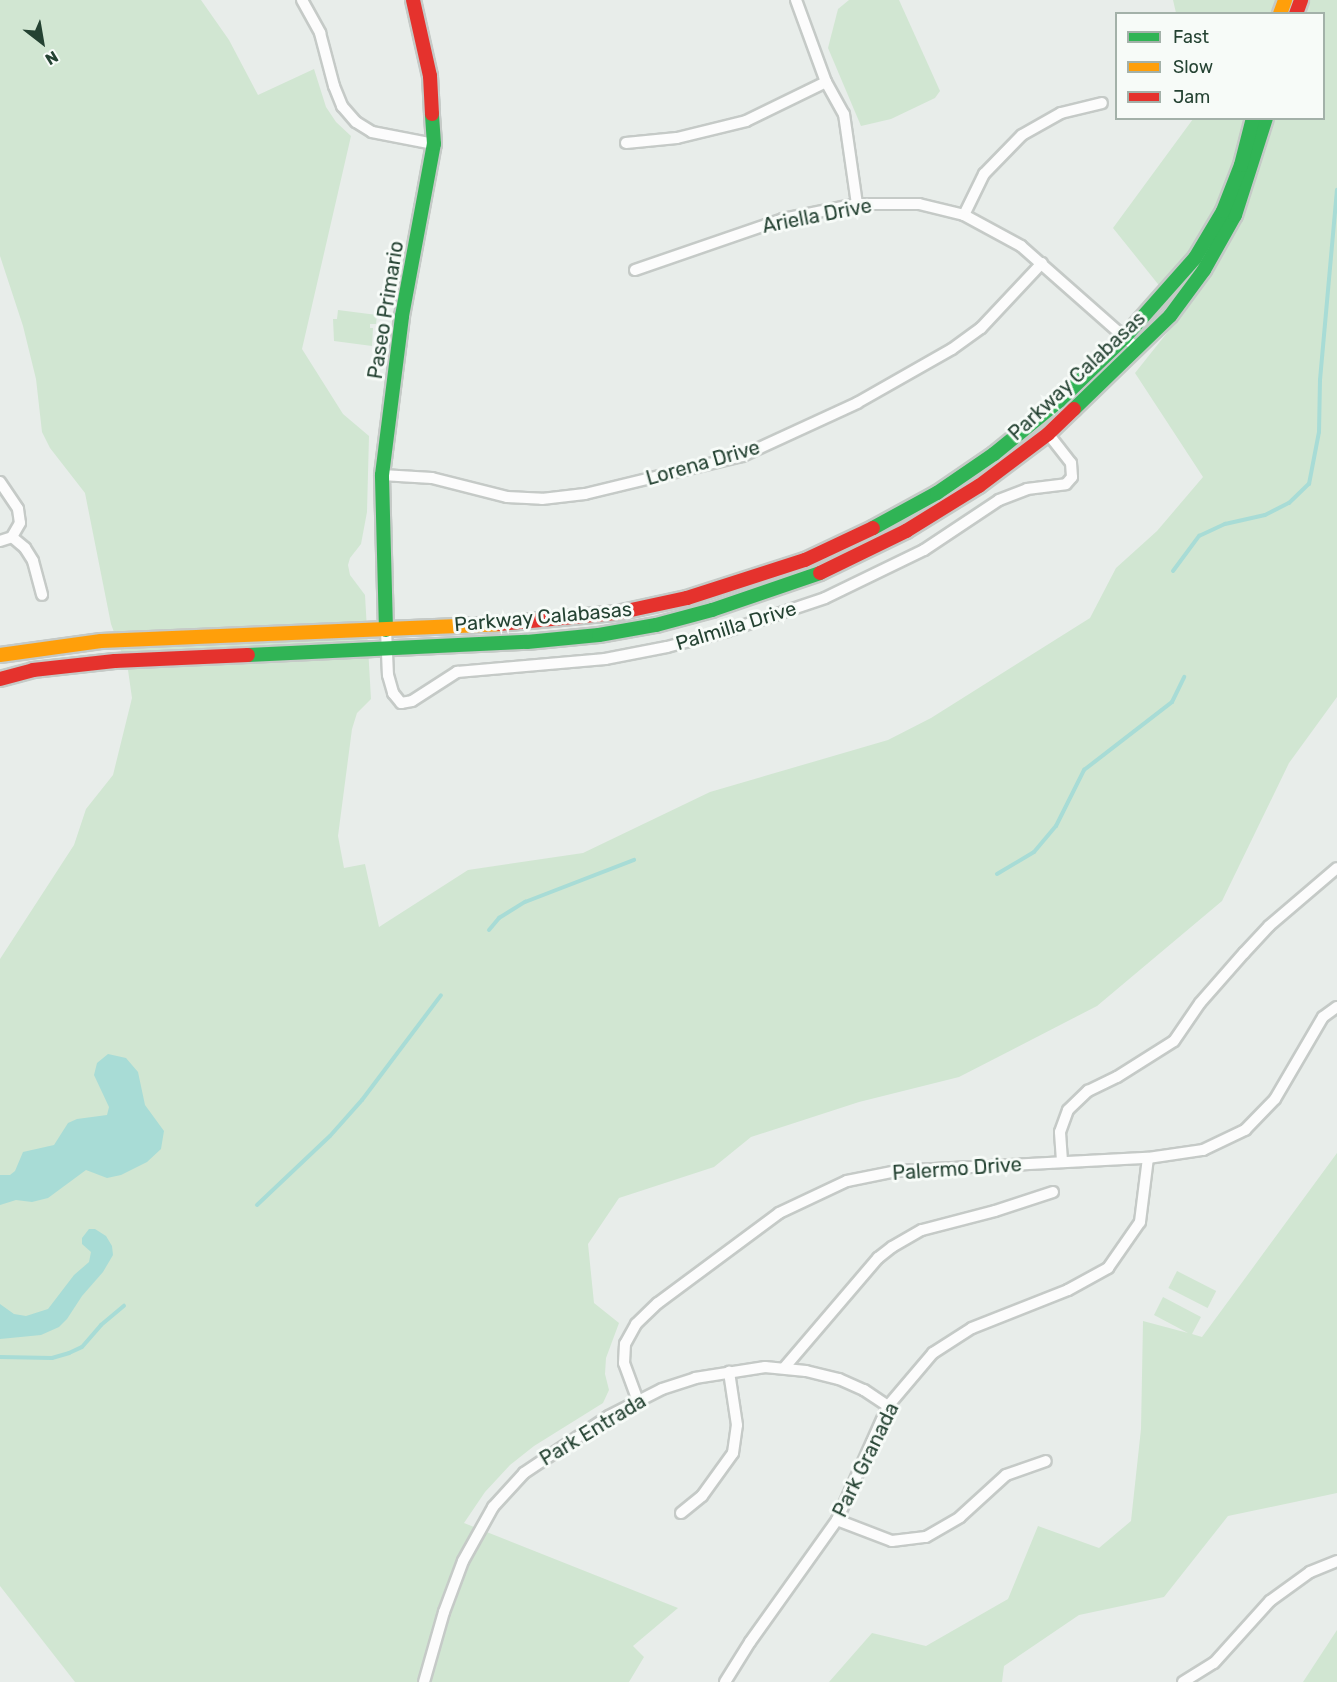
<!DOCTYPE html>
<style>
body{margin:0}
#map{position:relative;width:1337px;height:1682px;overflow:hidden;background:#e8edea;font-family:Rubik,sans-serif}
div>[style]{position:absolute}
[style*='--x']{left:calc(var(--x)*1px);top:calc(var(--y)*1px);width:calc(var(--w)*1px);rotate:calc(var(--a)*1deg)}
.green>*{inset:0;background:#d1e6d2;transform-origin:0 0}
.water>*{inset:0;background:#a8dcd6}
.stream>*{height:4px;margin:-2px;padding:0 2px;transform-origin:2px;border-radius:2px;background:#a8dcd6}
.roads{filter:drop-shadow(2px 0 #c5cac7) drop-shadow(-2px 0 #c5cac7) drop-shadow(0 2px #c5cac7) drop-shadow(0 -2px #c5cac7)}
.street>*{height:10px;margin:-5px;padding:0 5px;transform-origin:5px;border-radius:5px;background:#fcfcfc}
.fast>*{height:14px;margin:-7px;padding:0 7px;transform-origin:7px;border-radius:7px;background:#30b455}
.slow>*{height:14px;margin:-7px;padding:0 7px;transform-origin:7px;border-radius:7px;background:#ff9f0a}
.jam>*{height:14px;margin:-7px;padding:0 7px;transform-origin:7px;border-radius:7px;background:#e5322d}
span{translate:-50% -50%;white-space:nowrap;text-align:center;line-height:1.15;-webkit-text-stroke:6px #f7fbf8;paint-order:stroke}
.street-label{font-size:20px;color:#244232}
.legend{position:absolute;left:1115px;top:12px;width:210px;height:108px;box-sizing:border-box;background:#f7fbf8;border:2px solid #a3b1a9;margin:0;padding:8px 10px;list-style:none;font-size:18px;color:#244232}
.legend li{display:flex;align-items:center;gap:12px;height:30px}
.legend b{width:30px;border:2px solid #a3b1a9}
.north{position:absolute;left:12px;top:12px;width:60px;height:60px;-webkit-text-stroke:4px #f7fbf8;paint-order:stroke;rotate:149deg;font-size:16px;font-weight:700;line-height:24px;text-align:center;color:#244232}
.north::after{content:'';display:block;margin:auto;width:21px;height:27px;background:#244232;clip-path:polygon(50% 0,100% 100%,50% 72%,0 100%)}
</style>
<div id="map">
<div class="green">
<i style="clip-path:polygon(0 0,201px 0,229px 40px,258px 95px,314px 69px,326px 107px,336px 122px,351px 136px,302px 349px,343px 414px,369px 436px,367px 512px,361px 544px,350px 558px,348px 565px,350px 575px,365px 595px,371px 699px,357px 713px,352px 729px,338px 836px,344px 868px,365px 864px,379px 927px,468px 870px,583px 853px,710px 792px,888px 740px,931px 718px,1090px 618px,1116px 568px,1157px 531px,1203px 477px,1135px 373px,1182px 314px,1113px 228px,1193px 119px,1324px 118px,1324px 14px,1176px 13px,1173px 0,1337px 0,1337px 697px,1289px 763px,1222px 901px,1097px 1006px,959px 1077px,859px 1102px,751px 1137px,714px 1167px,619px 1198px,588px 1244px,594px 1303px,619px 1323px,606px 1358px,605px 1374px,609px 1390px,603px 1403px,534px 1446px,510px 1465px,485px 1492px,464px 1523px,678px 1608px,633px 1646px,644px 1657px,629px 1682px,75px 1682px,0 1586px,0 959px,74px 845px,86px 809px,113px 775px,132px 698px,128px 670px,111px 624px,85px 493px,50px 448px,42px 432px,36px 379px,23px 326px,0 256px)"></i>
<i style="clip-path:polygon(849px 0,899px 0,940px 91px,935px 98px,891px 119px,861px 126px,828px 48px,838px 9px)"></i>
<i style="clip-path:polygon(338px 310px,377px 315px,376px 324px,370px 324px,370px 328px,373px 328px,372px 346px,334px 341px,333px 319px,337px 319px)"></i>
<i style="clip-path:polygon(1337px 1153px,1337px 1493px,1228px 1516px,1164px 1597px,1079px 1615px,1004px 1666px,1002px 1682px,829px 1682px,872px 1633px,926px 1646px,1008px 1599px,1038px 1526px,1099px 1548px,1131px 1521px,1141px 1429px,1143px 1321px,1188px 1333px,1154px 1315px,1163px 1297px,1201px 1317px,1192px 1334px,1202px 1337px)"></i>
<i style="left:1177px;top:1271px;width:44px;height:19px;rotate:27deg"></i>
<i style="clip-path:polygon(1337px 1630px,1337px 1682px,1303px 1682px)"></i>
</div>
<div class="water">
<i style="clip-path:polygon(108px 1054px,126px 1058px,138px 1072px,145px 1105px,164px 1131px,161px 1149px,147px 1162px,121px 1175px,107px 1178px,86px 1170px,48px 1198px,32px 1202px,16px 1200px,0 1205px,0 1175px,10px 1175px,15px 1171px,23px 1152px,54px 1145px,68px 1123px,77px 1119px,107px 1115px,109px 1107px,94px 1075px,97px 1063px)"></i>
<i style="clip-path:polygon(89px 1229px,95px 1229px,106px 1236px,112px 1246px,113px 1255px,103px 1272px,82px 1296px,67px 1319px,59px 1327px,41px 1335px,0 1339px,0 1304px,14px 1314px,26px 1316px,48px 1309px,74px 1275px,89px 1262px,91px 1252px,82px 1244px,82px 1238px)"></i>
</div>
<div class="stream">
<i style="--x:1173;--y:571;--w:44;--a:-53.4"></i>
<i style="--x:1199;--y:536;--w:29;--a:-25"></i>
<i style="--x:1225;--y:524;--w:41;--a:-12.7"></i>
<i style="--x:1265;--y:515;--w:27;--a:-27"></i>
<i style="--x:1289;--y:503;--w:28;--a:-44"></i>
<i style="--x:1309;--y:484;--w:53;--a:-79.1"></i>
<i style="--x:1319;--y:432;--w:52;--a:-88.9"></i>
<i style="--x:1320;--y:380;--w:191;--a:-84.9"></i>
<i style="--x:997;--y:874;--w:43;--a:-30.7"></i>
<i style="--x:1034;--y:852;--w:34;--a:-50"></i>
<i style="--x:1056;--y:826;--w:63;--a:-63.4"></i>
<i style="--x:1084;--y:770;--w:111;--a:-37.7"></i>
<i style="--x:1172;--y:702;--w:28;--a:-64"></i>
<i style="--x:489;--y:930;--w:16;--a:-50"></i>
<i style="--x:499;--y:918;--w:31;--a:-32"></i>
<i style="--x:525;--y:902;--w:117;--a:-21.1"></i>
<i style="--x:257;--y:1205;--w:100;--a:-43.4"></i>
<i style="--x:330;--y:1136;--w:48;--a:-48.4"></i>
<i style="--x:362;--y:1100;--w:131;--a:-53"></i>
<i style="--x:0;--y:1357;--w:52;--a:1.1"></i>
<i style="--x:52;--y:1358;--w:18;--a:-16"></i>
<i style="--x:69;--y:1353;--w:14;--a:-25"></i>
<i style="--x:82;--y:1347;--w:29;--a:-49"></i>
<i style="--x:101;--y:1325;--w:30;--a:-40"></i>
</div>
<div class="roads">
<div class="street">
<i style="--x:302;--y:0;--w:38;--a:61"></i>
<i style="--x:320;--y:33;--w:55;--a:75.2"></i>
<i style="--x:334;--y:86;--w:22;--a:68"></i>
<i style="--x:342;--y:106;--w:21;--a:49"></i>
<i style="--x:356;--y:122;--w:19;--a:32"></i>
<i style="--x:372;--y:132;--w:63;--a:11"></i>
<i style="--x:796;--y:0;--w:87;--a:69.9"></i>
<i style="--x:826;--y:82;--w:37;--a:61"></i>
<i style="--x:844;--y:114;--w:91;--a:81.8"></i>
<i style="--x:626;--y:143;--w:51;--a:-5.6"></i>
<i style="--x:677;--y:138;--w:71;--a:-13.8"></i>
<i style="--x:746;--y:121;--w:89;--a:-26"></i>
<i style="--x:964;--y:215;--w:46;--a:-64"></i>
<i style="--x:984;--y:174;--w:54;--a:-45.7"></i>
<i style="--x:1022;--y:135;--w:45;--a:-29.4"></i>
<i style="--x:1061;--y:113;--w:42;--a:-13.7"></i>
<i style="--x:635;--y:270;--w:157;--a:-19"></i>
<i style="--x:783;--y:219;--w:76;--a:-11.5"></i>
<i style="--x:857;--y:204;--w:62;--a:0"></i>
<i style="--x:919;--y:204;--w:46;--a:13.7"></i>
<i style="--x:964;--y:215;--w:65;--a:28.5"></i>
<i style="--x:1021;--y:246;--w:156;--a:41.4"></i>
<i style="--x:382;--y:475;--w:50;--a:3.4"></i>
<i style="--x:432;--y:478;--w:77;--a:14.2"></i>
<i style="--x:507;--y:497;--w:35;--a:3"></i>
<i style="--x:542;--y:499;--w:43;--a:-6.6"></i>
<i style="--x:585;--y:494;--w:162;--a:-13.6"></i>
<i style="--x:742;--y:456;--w:127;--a:-24.7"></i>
<i style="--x:857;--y:403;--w:109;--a:-29.6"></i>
<i style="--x:952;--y:349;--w:36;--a:-36"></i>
<i style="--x:981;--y:328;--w:89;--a:-46.8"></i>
<i style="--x:0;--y:482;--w:32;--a:56"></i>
<i style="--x:18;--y:509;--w:14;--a:82"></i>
<i style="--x:20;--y:523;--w:16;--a:120"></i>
<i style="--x:12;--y:537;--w:17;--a:40"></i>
<i style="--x:25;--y:548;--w:15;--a:58"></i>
<i style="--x:33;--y:561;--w:35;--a:75"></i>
<i style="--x:0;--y:541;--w:13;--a:-18"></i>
<i style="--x:386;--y:630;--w:45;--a:87.5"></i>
<i style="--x:388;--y:675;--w:19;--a:74"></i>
<i style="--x:393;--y:693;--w:13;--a:51"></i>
<i style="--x:401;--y:703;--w:11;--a:-10"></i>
<i style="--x:412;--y:701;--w:54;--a:-32.8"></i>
<i style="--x:457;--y:672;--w:149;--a:-5"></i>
<i style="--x:605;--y:659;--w:63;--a:-11"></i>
<i style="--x:667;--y:647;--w:62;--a:-14.9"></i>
<i style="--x:727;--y:631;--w:103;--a:-18.6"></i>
<i style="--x:825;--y:598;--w:110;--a:-25.9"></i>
<i style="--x:924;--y:550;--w:90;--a:-33.7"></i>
<i style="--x:999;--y:500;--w:30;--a:-21"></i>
<i style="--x:1027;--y:489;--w:39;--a:-7"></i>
<i style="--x:1066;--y:484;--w:9;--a:-49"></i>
<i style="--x:1072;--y:477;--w:14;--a:-94"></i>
<i style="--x:1071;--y:463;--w:37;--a:-128"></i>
<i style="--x:1062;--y:1161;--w:29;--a:-94"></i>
<i style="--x:1060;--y:1132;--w:23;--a:-70"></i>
<i style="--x:1068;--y:1110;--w:28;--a:-44"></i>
<i style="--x:1088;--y:1091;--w:32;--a:-26"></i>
<i style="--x:1117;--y:1077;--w:67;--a:-32.3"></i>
<i style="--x:1174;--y:1041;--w:46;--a:-55.6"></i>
<i style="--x:1200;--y:1003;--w:67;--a:-48.7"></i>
<i style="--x:1244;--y:953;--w:37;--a:-47"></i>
<i style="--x:1269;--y:926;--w:89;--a:-40.5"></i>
<i style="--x:784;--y:1368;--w:145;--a:-49.5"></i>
<i style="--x:878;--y:1258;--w:18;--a:-38"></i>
<i style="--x:892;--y:1247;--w:34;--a:-30"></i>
<i style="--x:922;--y:1230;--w:75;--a:-14.6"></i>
<i style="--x:995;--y:1211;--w:61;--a:-18.1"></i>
<i style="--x:638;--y:1401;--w:40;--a:-110.2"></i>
<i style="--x:624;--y:1363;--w:19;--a:-87"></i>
<i style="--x:625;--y:1344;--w:23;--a:-61"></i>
<i style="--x:636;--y:1324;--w:30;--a:-44"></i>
<i style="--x:658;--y:1303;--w:151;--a:-36.6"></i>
<i style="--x:779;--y:1213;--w:75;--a:-25.2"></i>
<i style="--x:847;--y:1181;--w:50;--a:-11.5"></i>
<i style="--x:896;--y:1171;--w:252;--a:-3"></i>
<i style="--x:1148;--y:1158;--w:56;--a:-8.3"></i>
<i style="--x:1203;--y:1150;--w:47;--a:-25.5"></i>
<i style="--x:1245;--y:1130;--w:43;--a:-45.9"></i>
<i style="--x:1275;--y:1099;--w:95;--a:-59.7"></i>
<i style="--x:1323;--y:1017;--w:17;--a:-36"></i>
<i style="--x:681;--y:1513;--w:27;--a:-39"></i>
<i style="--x:702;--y:1496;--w:53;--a:-54.2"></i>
<i style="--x:733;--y:1453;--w:28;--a:-82"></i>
<i style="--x:737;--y:1425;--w:54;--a:-98.6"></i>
<i style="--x:837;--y:1520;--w:59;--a:20.9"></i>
<i style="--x:892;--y:1541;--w:34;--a:-7"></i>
<i style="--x:926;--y:1537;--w:39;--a:-30"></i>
<i style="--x:960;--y:1517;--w:62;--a:-42.4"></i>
<i style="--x:1006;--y:1475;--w:42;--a:-19.3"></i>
<i style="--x:424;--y:1682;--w:73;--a:-74.1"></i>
<i style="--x:444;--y:1612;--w:54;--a:-69.6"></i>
<i style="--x:463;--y:1561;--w:62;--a:-60.9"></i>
<i style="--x:493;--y:1507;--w:46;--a:-47.6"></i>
<i style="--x:524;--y:1473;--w:102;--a:-33.8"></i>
<i style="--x:609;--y:1416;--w:59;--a:-27"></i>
<i style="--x:662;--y:1389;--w:35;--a:-18"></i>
<i style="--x:695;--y:1378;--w:71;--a:-8.9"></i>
<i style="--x:765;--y:1367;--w:41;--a:5.6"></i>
<i style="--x:806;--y:1371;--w:34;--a:14"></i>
<i style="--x:839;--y:1379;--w:27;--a:24"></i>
<i style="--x:864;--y:1390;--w:29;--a:34"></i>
<i style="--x:725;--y:1682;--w:47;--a:-58"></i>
<i style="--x:750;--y:1642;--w:150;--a:-54.5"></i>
<i style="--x:837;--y:1520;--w:125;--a:-65.9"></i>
<i style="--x:888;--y:1406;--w:70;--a:-49.7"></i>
<i style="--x:933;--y:1353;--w:46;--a:-32.7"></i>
<i style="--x:972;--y:1328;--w:103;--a:-21.6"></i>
<i style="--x:1068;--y:1290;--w:46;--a:-28.8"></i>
<i style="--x:1108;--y:1268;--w:56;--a:-55.2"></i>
<i style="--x:1140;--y:1222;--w:64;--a:-82.9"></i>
<i style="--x:1183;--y:1682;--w:36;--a:-32"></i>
<i style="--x:1214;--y:1663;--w:84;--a:-47.9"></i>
<i style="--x:1270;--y:1601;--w:49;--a:-35.9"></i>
<i style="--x:1310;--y:1572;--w:29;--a:-22"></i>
</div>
<div class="fast">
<i style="--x:1074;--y:409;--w:134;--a:-44.1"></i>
<i style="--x:1170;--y:316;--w:57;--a:-53.5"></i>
<i style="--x:1204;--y:270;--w:63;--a:-60.6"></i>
<i style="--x:1235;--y:215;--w:102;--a:-72.3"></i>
<i style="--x:873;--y:528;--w:73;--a:-28.7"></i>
<i style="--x:937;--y:493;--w:69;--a:-34.4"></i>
<i style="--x:994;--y:454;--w:84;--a:-39.2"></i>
<i style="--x:1059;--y:401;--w:91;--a:-44.1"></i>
<i style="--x:1124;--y:338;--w:107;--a:-48.4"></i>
<i style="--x:1195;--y:258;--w:55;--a:-59.2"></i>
<i style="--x:1223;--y:211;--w:49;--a:-68.6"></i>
<i style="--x:1241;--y:165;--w:49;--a:-75.7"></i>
<i style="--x:386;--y:630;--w:155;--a:-91.5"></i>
<i style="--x:382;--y:475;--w:160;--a:-82.8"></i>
<i style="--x:402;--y:316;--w:175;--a:-79.5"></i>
<i style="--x:434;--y:144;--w:30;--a:-94"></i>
<i style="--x:248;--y:655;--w:279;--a:-2.7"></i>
<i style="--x:527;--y:642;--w:72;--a:-5.6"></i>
<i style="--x:599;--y:635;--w:58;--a:-10"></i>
<i style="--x:656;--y:625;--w:58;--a:-15"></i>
<i style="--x:712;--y:610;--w:114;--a:-18.9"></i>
</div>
<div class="slow">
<i style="--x:1280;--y:14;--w:15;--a:-70"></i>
<i style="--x:0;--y:655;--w:102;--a:-7.9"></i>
<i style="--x:101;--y:641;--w:399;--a:-2.4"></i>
</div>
<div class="jam">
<i style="--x:413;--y:0;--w:78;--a:77.4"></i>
<i style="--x:430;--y:76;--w:38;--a:87"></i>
<i style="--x:1296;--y:14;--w:15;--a:-70"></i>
<i style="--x:820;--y:573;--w:96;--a:-26"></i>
<i style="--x:906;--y:531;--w:86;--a:-31.7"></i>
<i style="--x:979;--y:486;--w:86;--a:-37"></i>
<i style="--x:1048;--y:434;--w:36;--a:-44"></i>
<i style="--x:500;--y:624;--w:118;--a:-5.4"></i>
<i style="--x:617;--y:613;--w:72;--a:-12.1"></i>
<i style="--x:687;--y:598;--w:124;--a:-17.9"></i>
<i style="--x:805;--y:560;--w:75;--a:-25.2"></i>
<i style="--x:0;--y:679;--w:34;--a:-15"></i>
<i style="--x:33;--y:670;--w:82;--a:-6.3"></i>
<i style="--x:115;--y:661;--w:133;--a:-2.6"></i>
</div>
</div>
<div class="street-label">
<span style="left:817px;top:216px;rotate:-11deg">Ariella Drive</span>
<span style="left:386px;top:310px;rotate:-81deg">Paseo Primario</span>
<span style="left:1077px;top:376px;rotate:-43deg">Parkway Calabasas</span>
<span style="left:703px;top:463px;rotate:-16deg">Lorena Drive</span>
<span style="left:543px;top:617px;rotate:-5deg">Parkway Calabasas</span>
<span style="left:736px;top:626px;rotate:-17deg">Palmilla Drive</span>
<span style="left:957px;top:1169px;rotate:-4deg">Palermo Drive</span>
<span style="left:593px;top:1430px;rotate:-31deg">Park Entrada</span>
<span style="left:866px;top:1460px;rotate:-64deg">Park Granada</span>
</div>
<ul class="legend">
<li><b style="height:8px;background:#30b455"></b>Fast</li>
<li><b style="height:8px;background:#ff9f0a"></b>Slow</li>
<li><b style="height:8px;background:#e5322d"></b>Jam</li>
</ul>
<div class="north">N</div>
</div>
